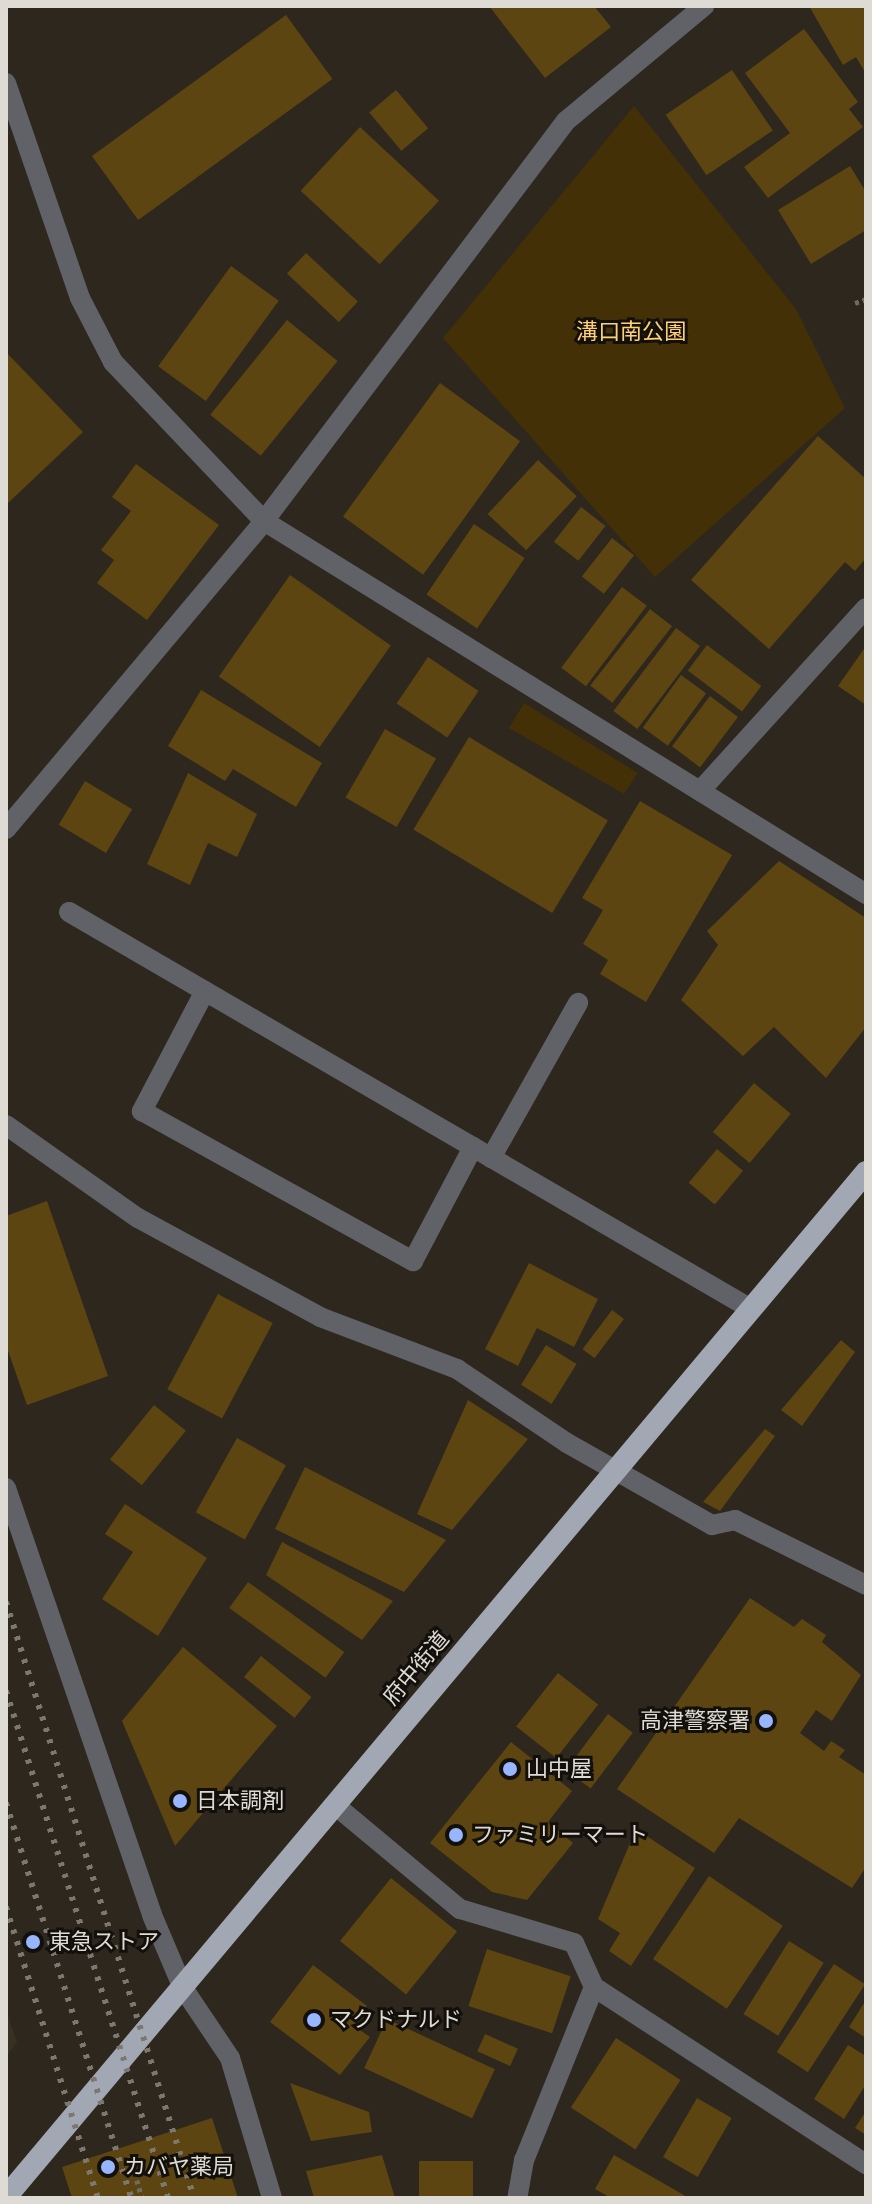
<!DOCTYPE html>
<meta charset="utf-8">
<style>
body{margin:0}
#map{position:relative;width:872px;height:2204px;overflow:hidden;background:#2d271d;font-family:"Archivo Narrow","Noto Sans JP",sans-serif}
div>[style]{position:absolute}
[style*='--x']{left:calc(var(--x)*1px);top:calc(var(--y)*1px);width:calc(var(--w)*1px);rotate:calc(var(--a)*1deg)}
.built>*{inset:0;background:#383021}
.green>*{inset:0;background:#433007}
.building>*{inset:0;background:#5d4511;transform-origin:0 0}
.path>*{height:5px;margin-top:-2.5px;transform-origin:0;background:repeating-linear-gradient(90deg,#706b62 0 4px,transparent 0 8px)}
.service>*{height:20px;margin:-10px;padding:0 10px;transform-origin:10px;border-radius:10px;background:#606267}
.minor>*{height:20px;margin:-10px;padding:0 10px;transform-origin:10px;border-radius:10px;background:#606267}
.trunk>*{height:22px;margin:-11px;padding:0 11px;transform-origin:11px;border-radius:11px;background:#a2a8b3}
.rail>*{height:6px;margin-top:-3px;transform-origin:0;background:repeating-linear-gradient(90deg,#7d786f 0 4px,transparent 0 12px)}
.dots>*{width:22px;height:22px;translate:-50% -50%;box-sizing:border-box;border:4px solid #13100c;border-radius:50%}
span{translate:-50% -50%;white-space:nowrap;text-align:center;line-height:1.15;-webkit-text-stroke:6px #13100c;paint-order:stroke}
.park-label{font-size:22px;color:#ffcf73}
.street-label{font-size:22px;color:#dedbd4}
.poi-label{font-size:22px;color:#dedbd4}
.right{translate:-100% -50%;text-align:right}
.left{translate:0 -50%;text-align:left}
.frame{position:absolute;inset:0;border:8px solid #dedbd4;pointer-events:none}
</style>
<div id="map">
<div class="built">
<i style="clip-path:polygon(6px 2009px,17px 2042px,6px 2057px)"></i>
</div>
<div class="green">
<i style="clip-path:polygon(634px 106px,796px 309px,845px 408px,655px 577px,443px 338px)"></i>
<i style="clip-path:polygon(524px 703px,638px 773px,624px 794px,509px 728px)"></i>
</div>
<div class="building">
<i style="clip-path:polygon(489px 6px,594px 6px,611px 27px,545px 78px)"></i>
<i style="clip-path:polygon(809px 6px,866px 6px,866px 74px,856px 57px,843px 65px)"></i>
<i style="left:286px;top:15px;width:79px;height:240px;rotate:54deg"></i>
<i style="clip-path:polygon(804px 29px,858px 102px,849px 109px,863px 127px,768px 198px,744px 167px,790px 133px,745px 73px)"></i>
<i style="left:732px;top:70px;width:73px;height:80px;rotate:56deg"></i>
<i style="left:396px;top:90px;width:50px;height:35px;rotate:50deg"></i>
<i style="left:360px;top:127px;width:108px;height:87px;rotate:43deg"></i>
<i style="clip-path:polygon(850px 166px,866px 192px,866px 230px,811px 264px,778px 210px)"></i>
<i style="left:306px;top:253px;width:71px;height:28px;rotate:43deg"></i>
<i style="left:231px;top:266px;width:59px;height:124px;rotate:36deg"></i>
<i style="left:287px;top:320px;width:65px;height:122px;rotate:39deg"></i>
<i style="clip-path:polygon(6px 352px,83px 432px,6px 505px)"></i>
<i style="left:440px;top:383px;width:99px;height:165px;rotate:36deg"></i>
<i style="clip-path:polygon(818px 436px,866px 479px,866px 558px,855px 571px,845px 562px,769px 649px,691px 580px)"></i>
<i style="left:538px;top:460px;width:53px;height:74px;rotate:43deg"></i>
<i style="clip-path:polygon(136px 464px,219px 525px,147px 620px,97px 583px,114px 560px,101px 550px,131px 511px,112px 497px)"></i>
<i style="left:581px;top:507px;width:31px;height:44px;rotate:38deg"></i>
<i style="left:474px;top:524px;width:61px;height:85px;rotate:34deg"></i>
<i style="left:612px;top:538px;width:28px;height:49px;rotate:38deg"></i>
<i style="left:290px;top:575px;width:123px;height:124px;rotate:35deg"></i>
<i style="left:622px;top:587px;width:31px;height:101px;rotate:37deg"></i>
<i style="left:650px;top:609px;width:28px;height:97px;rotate:38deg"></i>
<i style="left:676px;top:628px;width:30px;height:104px;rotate:37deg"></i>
<i style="left:707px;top:645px;width:68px;height:32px;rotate:37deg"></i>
<i style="clip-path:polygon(866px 646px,866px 705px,838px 686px)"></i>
<i style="left:428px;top:657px;width:61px;height:56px;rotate:34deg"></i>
<i style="left:681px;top:675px;width:31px;height:65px;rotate:36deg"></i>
<i style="clip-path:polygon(201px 690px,322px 763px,296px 807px,233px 769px,225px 781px,168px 746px)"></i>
<i style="left:710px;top:696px;width:35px;height:63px;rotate:37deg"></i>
<i style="left:385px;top:729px;width:59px;height:79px;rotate:30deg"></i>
<i style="left:469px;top:737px;width:162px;height:108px;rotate:31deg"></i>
<i style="clip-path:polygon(188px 773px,257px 814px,237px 857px,208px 843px,190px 885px,147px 864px)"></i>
<i style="left:85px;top:781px;width:55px;height:51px;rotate:31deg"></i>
<i style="clip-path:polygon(640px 801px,732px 855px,646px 1002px,600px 974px,608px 960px,583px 944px,603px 910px,582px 898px)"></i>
<i style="clip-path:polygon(779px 861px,866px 918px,866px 1027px,826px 1078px,774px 1027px,743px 1056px,681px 1000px,718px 945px,707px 931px)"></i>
<i style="left:754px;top:1083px;width:48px;height:64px;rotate:40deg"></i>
<i style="left:717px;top:1149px;width:34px;height:44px;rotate:40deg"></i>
<i style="clip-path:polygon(47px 1201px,108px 1376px,27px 1405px,6px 1345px,6px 1216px)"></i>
<i style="clip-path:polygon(529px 1263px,598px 1299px,574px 1347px,537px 1328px,518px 1366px,485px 1349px)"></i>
<i style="left:218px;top:1294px;width:62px;height:108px;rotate:28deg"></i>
<i style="left:612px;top:1310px;width:15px;height:49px;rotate:37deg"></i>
<i style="clip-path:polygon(841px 1340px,855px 1352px,802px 1426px,781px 1410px)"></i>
<i style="left:546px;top:1345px;width:36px;height:47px;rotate:32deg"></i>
<i style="clip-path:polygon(468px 1400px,528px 1439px,452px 1530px,417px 1514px)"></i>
<i style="left:154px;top:1405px;width:41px;height:70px;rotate:39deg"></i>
<i style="clip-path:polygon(765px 1429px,775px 1436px,720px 1511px,703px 1502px)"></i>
<i style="left:237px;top:1438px;width:56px;height:85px;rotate:29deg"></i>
<i style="clip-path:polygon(305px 1467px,446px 1540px,404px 1592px,275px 1529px)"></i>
<i style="clip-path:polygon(125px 1504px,207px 1558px,158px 1636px,102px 1599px,133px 1552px,105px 1534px)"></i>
<i style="clip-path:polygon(282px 1542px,393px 1601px,362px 1640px,266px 1575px)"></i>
<i style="left:248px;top:1582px;width:119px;height:32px;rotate:36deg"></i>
<i style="clip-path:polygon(750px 1598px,794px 1627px,802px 1619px,826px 1635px,822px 1642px,861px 1675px,832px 1721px,816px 1710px,800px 1733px,824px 1751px,831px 1741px,845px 1750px,839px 1757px,866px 1775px,866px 1867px,852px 1888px,739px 1818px,714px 1853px,617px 1789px)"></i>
<i style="clip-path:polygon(183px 1647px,277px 1726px,175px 1846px,122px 1721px)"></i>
<i style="left:261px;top:1656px;width:65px;height:27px;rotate:39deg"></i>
<i style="left:558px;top:1673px;width:51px;height:68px;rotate:38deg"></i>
<i style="left:608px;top:1714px;width:31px;height:70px;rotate:37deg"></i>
<i style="clip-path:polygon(511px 1742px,572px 1791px,548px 1822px,573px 1843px,527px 1900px,492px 1892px,430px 1843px)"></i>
<i style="clip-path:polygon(636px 1829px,695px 1868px,631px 1966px,609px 1951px,620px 1933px,598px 1919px)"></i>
<i style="left:709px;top:1876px;width:89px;height:100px;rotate:34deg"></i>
<i style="left:391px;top:1878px;width:85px;height:81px;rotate:39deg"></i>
<i style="left:789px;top:1941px;width:41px;height:86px;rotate:32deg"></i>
<i style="left:487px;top:1949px;width:88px;height:60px;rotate:18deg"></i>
<i style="left:834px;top:1964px;width:37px;height:105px;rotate:33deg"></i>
<i style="clip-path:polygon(313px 1965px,367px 2006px,354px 2026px,370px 2037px,340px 2075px,270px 2022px)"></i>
<i style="clip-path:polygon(866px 2000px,866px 2038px,849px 2027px)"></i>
<i style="left:387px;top:2019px;width:119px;height:54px;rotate:25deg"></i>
<i style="left:485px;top:2034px;width:36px;height:19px;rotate:24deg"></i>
<i style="left:616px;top:2038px;width:77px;height:83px;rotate:33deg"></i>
<i style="clip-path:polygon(848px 2045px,866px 2056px,866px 2084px,844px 2119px,814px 2099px)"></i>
<i style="clip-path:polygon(290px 2083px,369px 2112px,372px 2132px,311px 2141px)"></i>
<i style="left:697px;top:2098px;width:40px;height:68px;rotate:30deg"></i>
<i style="clip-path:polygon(866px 2111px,866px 2135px,855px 2128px)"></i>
<i style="clip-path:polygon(212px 2118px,238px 2198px,72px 2198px,62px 2167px)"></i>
<i style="clip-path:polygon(382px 2155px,395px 2198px,314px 2198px,306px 2171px)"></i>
<i style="clip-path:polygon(614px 2155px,689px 2198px,611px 2198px,595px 2189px)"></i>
<i style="left:473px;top:2161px;width:37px;height:54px;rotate:90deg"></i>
</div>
<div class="path">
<i style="--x:855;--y:303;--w:12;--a:-20"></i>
<i style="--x:130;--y:2157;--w:43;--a:73.7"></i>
</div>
<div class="service">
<i style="--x:700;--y:791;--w:247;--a:-47.8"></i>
<i style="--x:69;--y:912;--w:789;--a:30.2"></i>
<i style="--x:205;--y:991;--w:136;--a:117.7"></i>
<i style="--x:142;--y:1111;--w:310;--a:29"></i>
<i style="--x:413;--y:1261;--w:129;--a:-62.2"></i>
<i style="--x:6;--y:1125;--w:161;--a:35.2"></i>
<i style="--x:138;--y:1218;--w:207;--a:28.5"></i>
<i style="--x:320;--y:1317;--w:147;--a:20.8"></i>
<i style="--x:457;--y:1369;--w:133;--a:33.9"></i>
<i style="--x:567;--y:1443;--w:167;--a:29.5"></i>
<i style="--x:712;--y:1525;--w:24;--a:-12"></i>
<i style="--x:491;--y:1158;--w:178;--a:-60.7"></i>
</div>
<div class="minor">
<i style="--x:6;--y:83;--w:227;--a:71"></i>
<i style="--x:80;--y:298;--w:72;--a:62.7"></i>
<i style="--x:113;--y:362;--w:219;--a:46.5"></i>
<i style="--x:264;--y:521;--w:708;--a:31.78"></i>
<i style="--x:6;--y:829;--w:402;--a:-50"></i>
<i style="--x:264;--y:521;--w:501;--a:-52.95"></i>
<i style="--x:566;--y:121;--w:180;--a:-39.8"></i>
<i style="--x:6;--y:1488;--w:451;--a:71.1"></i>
<i style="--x:152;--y:1915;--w:79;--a:67"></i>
<i style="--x:183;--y:1988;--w:84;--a:56.1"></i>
<i style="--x:230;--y:2058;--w:146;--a:73.3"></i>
<i style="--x:735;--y:1520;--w:146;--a:26.4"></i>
<i style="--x:335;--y:1805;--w:163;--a:39.8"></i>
<i style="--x:460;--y:1909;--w:119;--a:16.6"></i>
<i style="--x:574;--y:1943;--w:48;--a:65.6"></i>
<i style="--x:594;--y:1987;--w:187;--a:112"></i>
<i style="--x:524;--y:2160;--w:39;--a:100"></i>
<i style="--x:594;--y:1987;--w:325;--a:33.1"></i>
</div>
<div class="trunk">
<i style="--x:6;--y:2197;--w:1338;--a:-50"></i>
</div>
<div class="rail">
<i style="--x:6;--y:1602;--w:625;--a:72.49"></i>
<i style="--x:6;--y:1691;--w:532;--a:72.28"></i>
<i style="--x:6;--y:1803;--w:414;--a:72.4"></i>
<i style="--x:6;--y:1907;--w:305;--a:72.5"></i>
</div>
<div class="dots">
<i style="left:766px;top:1721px;background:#98b6fd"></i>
<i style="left:510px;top:1769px;background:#98b6fd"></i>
<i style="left:180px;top:1801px;background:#98b6fd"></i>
<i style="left:456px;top:1835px;background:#98b6fd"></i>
<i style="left:33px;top:1942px;background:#98b6fd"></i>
<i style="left:314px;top:2020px;background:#98b6fd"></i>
<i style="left:108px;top:2167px;background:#98b6fd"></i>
</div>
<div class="park-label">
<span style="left:631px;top:332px">溝口南公園</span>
</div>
<div class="street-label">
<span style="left:416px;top:1668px;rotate:-50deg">府中街道</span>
</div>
<div class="poi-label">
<span class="right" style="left:750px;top:1721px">高津警察署</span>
<span class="left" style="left:526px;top:1769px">山中屋</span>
<span class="left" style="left:196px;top:1801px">日本調剤</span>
<span class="left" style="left:472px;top:1835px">ファミリーマート</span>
<span class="left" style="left:49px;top:1942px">東急ストア</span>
<span class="left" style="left:330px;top:2020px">マクドナルド</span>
<span class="left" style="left:124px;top:2167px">カバヤ薬局</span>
</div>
<div class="frame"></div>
</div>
